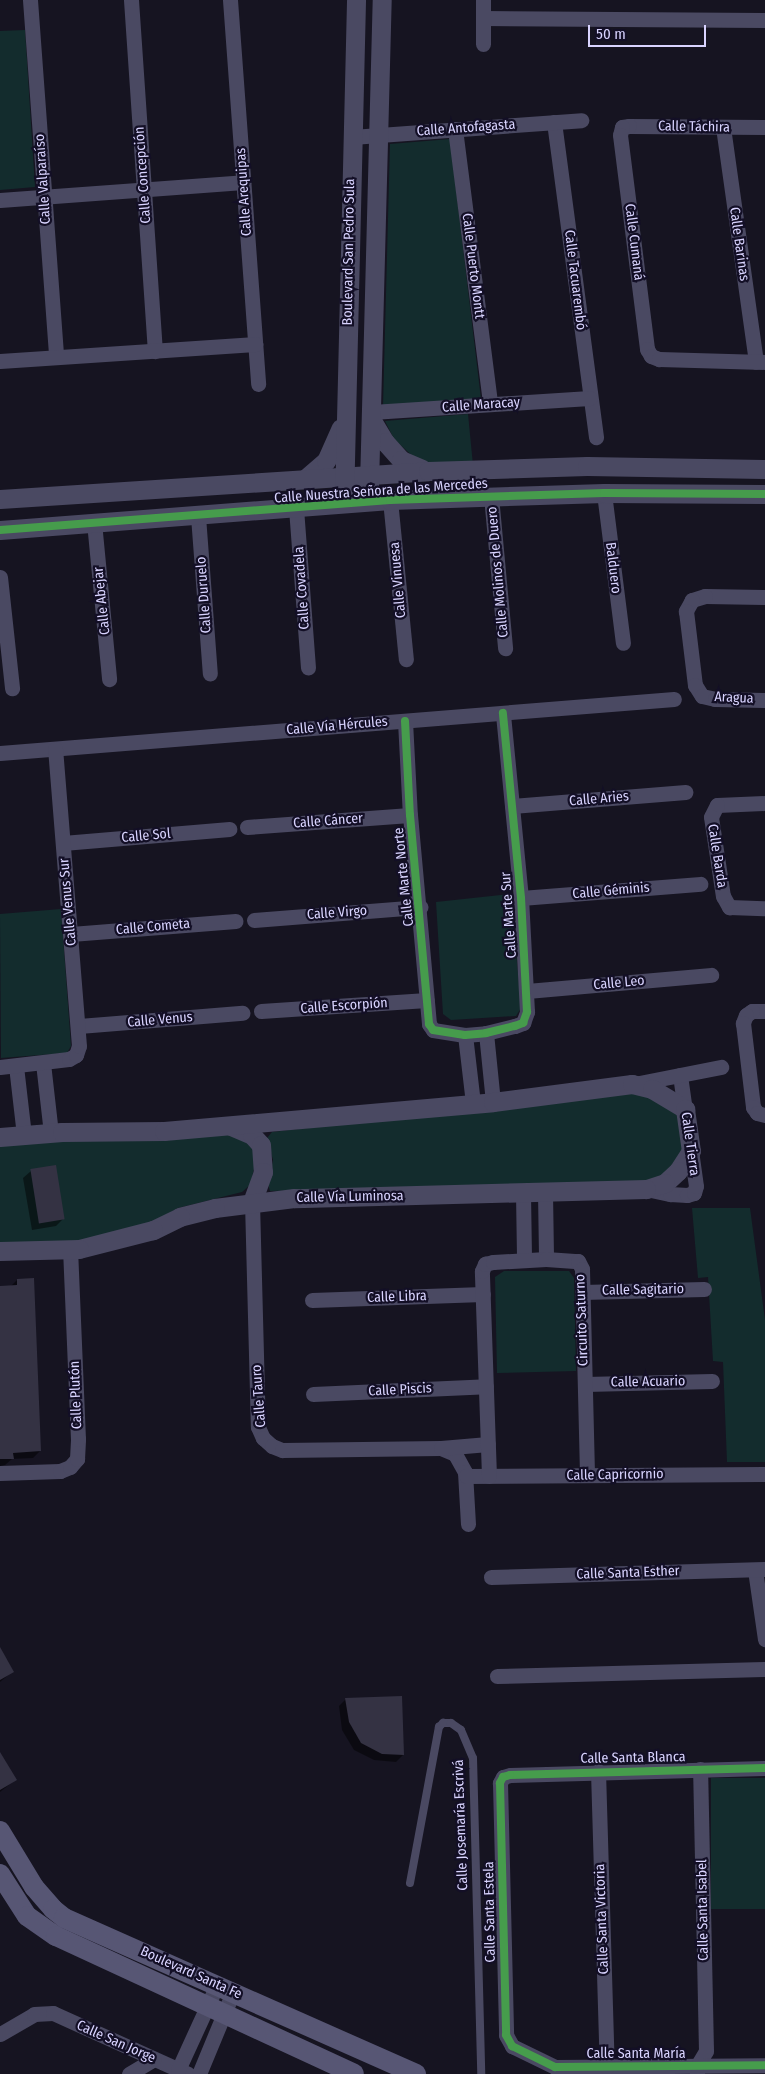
<!DOCTYPE html>
<meta charset="utf-8">
<style>
body{margin:0}
#map{position:relative;width:765px;height:2074px;overflow:hidden;background:#161421;font-family:"Fira Sans Condensed",sans-serif}
div>[style]{position:absolute}
[style*='--x']{left:calc(var(--x)*1px);top:calc(var(--y)*1px);width:calc(var(--w)*1px);rotate:calc(var(--a)*1deg)}
.green>*{inset:0;background:#132c2d;transform-origin:0 0}
.shadow>*{inset:0;background:#0007}
.building>*{inset:0;background:#343243;transform-origin:0 0}
.service>*{height:8px;margin:-4px;padding:0 4px;transform-origin:4px;border-radius:4px;background:#4a4962}
.minor>*{height:15px;margin:-7.5px;padding:0 7.5px;transform-origin:7.5px;border-radius:7.5px;background:#4a4962}
.tertiary>*{height:19px;margin:-9.5px;padding:0 9.5px;transform-origin:9.5px;border-radius:9.5px;background:#4a4962}
.secondary>*{height:20px;margin:-10px;padding:0 10px;transform-origin:10px;border-radius:10px;background:#575674}
.cycleway>*{height:8px;margin:-4px;padding:0 4px;transform-origin:4px;border-radius:4px;background:#469c4c}
span{translate:-50% -50%;white-space:nowrap;text-align:center;line-height:1.15;-webkit-text-stroke:4.5px #130f26;paint-order:stroke}
.street-label{font-size:14px;color:#d9d4ff}
.scale{position:absolute;left:588px;top:25px;width:118px;height:22px;box-sizing:border-box;border:2px solid #d9d4ff;border-top:0;padding-left:6px;font-size:15px;line-height:18px;white-space:nowrap;color:#d9d4ff;-webkit-text-stroke:4px #130f26;paint-order:stroke}
</style>
<div id="map">
<div class="green">
<i style="clip-path:polygon(25px 30px,35px 187px,0 190px,0 31px)"></i>
<i style="clip-path:polygon(450px 139px,481px 399px,383px 406px,390px 144px)"></i>
<i style="clip-path:polygon(468px 414px,473px 465px,420px 463px,394px 439px,385px 421px)"></i>
<i style="clip-path:polygon(511px 894px,521px 1008px,516px 1016px,451px 1020px,443px 1014px,436px 902px)"></i>
<i style="clip-path:polygon(61px 909px,71px 1046px,67px 1053px,1px 1058px,0 914px)"></i>
<i style="clip-path:polygon(641px 1091px,678px 1112px,683px 1153px,670px 1171px,646px 1184px,270px 1191px,268px 1184px,273px 1160px,267px 1138px,272px 1132px)"></i>
<i style="clip-path:polygon(234px 1134px,247px 1138px,258px 1153px,250px 1185px,242px 1192px,178px 1208px,145px 1228px,78px 1242px,0 1248px,0 1143px)"></i>
<i style="clip-path:polygon(692px 1208px,750px 1208px,765px 1320px,765px 1462px,727px 1462px,723px 1362px,713px 1361px,708px 1277px,698px 1278px)"></i>
<i style="clip-path:polygon(504px 1271px,569px 1271px,574px 1278px,576px 1371px,497px 1373px,495px 1277px)"></i>
<i style="left:711px;top:1778px;width:54px;height:131px"></i>
</div>
<div class="shadow">
<i style="clip-path:polygon(31px 1171px,63px 1219px,56px 1226px,32px 1230px,23px 1178px)"></i>
<i style="clip-path:polygon(17px 1280px,40px 1451px,33px 1458px,12px 1459px,5px 1465px,0 1466px,0 1287px,11px 1286px)"></i>
<i style="clip-path:polygon(0 1650px,13px 1671px,0 1682px)"></i>
<i style="clip-path:polygon(346px 1699px,403px 1755px,396px 1762px,374px 1760px,354px 1750px,342px 1730px,339px 1706px)"></i>
<i style="clip-path:polygon(0 1754px,15px 1780px,0 1792px)"></i>
</div>
<div class="building">
<i style="left:56px;top:1165px;width:55px;height:26px;rotate:81deg"></i>
<i style="clip-path:polygon(34px 1278px,41px 1451px,13px 1453px,14px 1459px,0 1459px,0 1286px,17px 1285px,17px 1279px)"></i>
<i style="clip-path:polygon(0 1647px,14px 1672px,0 1680px)"></i>
<i style="clip-path:polygon(402px 1696px,404px 1755px,382px 1754px,361px 1743px,349px 1722px,345px 1698px)"></i>
<i style="clip-path:polygon(0 1752px,17px 1780px,0 1790px)"></i>
</div>
<div class="service">
<i style="--x:410;--y:1883;--w:159;--a:-79.5"></i>
<i style="--x:439;--y:1727;--w:6;--a:-45"></i>
<i style="--x:443;--y:1723;--w:8;--a:0"></i>
<i style="--x:451;--y:1723;--w:12;--a:35"></i>
<i style="--x:461;--y:1730;--w:30;--a:67"></i>
<i style="--x:473;--y:1758;--w:316;--a:88.5"></i>
</div>
<div class="minor">
<i style="--x:30;--y:0;--w:358;--a:85.8"></i>
<i style="--x:131;--y:0;--w:352;--a:86.1"></i>
<i style="--x:230;--y:0;--w:385;--a:85.8"></i>
<i style="--x:483;--y:18;--w:282;--a:0.4"></i>
<i style="--x:483;--y:44;--w:44;--a:-90"></i>
<i style="--x:554;--y:122;--w:318;--a:82.4"></i>
<i style="--x:723;--y:127;--w:237;--a:82"></i>
<i style="--x:765;--y:127;--w:136;--a:-179.6"></i>
<i style="--x:629;--y:126;--w:7;--a:172"></i>
<i style="--x:622;--y:127;--w:8;--a:104"></i>
<i style="--x:620;--y:135;--w:216;--a:82.8"></i>
<i style="--x:647;--y:349;--w:8;--a:60"></i>
<i style="--x:651;--y:356;--w:9;--a:21"></i>
<i style="--x:659;--y:359;--w:106;--a:1.6"></i>
<i style="--x:455;--y:129;--w:277;--a:82.7"></i>
<i style="--x:352;--y:137;--w:230;--a:-4.2"></i>
<i style="--x:0;--y:200;--w:244;--a:-4.2"></i>
<i style="--x:0;--y:361;--w:256;--a:-3.8"></i>
<i style="--x:372;--y:412;--w:218;--a:-3.7"></i>
<i style="--x:604;--y:493;--w:151;--a:82.8"></i>
<i style="--x:491;--y:496;--w:153;--a:84.7"></i>
<i style="--x:390;--y:500;--w:160;--a:84.3"></i>
<i style="--x:296;--y:508;--w:160;--a:85.7"></i>
<i style="--x:198;--y:516;--w:158;--a:85.7"></i>
<i style="--x:94;--y:522;--w:158;--a:84.5"></i>
<i style="--x:0;--y:577;--w:112;--a:83.8"></i>
<i style="--x:765;--y:597;--w:60;--a:-179"></i>
<i style="--x:705;--y:596;--w:14;--a:163"></i>
<i style="--x:692;--y:600;--w:13;--a:119"></i>
<i style="--x:686;--y:611;--w:75;--a:83.1"></i>
<i style="--x:695;--y:685;--w:13;--a:58"></i>
<i style="--x:702;--y:696;--w:13;--a:13"></i>
<i style="--x:715;--y:699;--w:50;--a:1.1"></i>
<i style="--x:405;--y:721;--w:94;--a:87"></i>
<i style="--x:410;--y:815;--w:210;--a:84.8"></i>
<i style="--x:429;--y:1024;--w:7;--a:56"></i>
<i style="--x:433;--y:1030;--w:32;--a:9"></i>
<i style="--x:465;--y:1035;--w:21;--a:-5"></i>
<i style="--x:486;--y:1033;--w:30;--a:-14"></i>
<i style="--x:515;--y:1026;--w:9;--a:-21"></i>
<i style="--x:523;--y:1023;--w:12;--a:-70"></i>
<i style="--x:527;--y:1012;--w:114;--a:-93"></i>
<i style="--x:521;--y:898;--w:186;--a:-95.6"></i>
<i style="--x:0;--y:753;--w:676;--a:-4.58"></i>
<i style="--x:765;--y:803;--w:48;--a:177.6"></i>
<i style="--x:717;--y:805;--w:13;--a:117"></i>
<i style="--x:711;--y:817;--w:80;--a:81.4"></i>
<i style="--x:723;--y:896;--w:13;--a:61"></i>
<i style="--x:729;--y:907;--w:36;--a:2"></i>
<i style="--x:512;--y:806;--w:174;--a:-4.6"></i>
<i style="--x:247;--y:827;--w:163;--a:-4.2"></i>
<i style="--x:63;--y:843;--w:167;--a:-4.8"></i>
<i style="--x:521;--y:898;--w:180;--a:-4.5"></i>
<i style="--x:254;--y:920;--w:167;--a:-4.5"></i>
<i style="--x:71;--y:934;--w:165;--a:-4.5"></i>
<i style="--x:527;--y:991;--w:185;--a:-5"></i>
<i style="--x:261;--y:1011;--w:166;--a:-3.8"></i>
<i style="--x:765;--y:1011;--w:13;--a:180"></i>
<i style="--x:752;--y:1011;--w:7;--a:146"></i>
<i style="--x:746;--y:1015;--w:9;--a:111"></i>
<i style="--x:743;--y:1023;--w:85;--a:83.2"></i>
<i style="--x:753;--y:1107;--w:7;--a:56"></i>
<i style="--x:757;--y:1113;--w:8;--a:14"></i>
<i style="--x:79;--y:1026;--w:164;--a:-4.6"></i>
<i style="--x:486;--y:1033;--w:69;--a:84.2"></i>
<i style="--x:465;--y:1035;--w:68;--a:83.3"></i>
<i style="--x:43;--y:1063;--w:70;--a:83.5"></i>
<i style="--x:16;--y:1066;--w:69;--a:83.4"></i>
<i style="--x:0;--y:1067;--w:69;--a:-6.6"></i>
<i style="--x:69;--y:1059;--w:8;--a:-30"></i>
<i style="--x:76;--y:1055;--w:9;--a:-72"></i>
<i style="--x:79;--y:1046;--w:298;--a:-94.6"></i>
<i style="--x:680;--y:1075;--w:34;--a:82"></i>
<i style="--x:634;--y:1084;--w:89;--a:-11.1"></i>
<i style="--x:646;--y:1189;--w:25;--a:12"></i>
<i style="--x:670;--y:1194;--w:17;--a:3"></i>
<i style="--x:687;--y:1195;--w:7;--a:-16"></i>
<i style="--x:694;--y:1193;--w:7;--a:-74"></i>
<i style="--x:696;--y:1186;--w:35;--a:-98"></i>
<i style="--x:545;--y:1192;--w:67;--a:89.1"></i>
<i style="--x:523;--y:1193;--w:67;--a:89.1"></i>
<i style="--x:252;--y:1202;--w:225;--a:88.5"></i>
<i style="--x:258;--y:1427;--w:12;--a:66"></i>
<i style="--x:263;--y:1438;--w:12;--a:42"></i>
<i style="--x:272;--y:1446;--w:11;--a:22"></i>
<i style="--x:282;--y:1450;--w:159;--a:-0.7"></i>
<i style="--x:441;--y:1448;--w:15;--a:23"></i>
<i style="--x:455;--y:1454;--w:21;--a:61"></i>
<i style="--x:465;--y:1472;--w:52;--a:86.7"></i>
<i style="--x:582;--y:1292;--w:122;--a:-1.4"></i>
<i style="--x:312;--y:1300;--w:171;--a:-2"></i>
<i style="--x:585;--y:1384;--w:127;--a:-1.4"></i>
<i style="--x:313;--y:1394;--w:173;--a:-2.6"></i>
<i style="--x:441;--y:1448;--w:47;--a:-4.9"></i>
<i style="--x:0;--y:1473;--w:60;--a:-1.9"></i>
<i style="--x:60;--y:1471;--w:11;--a:-22"></i>
<i style="--x:70;--y:1467;--w:11;--a:-49"></i>
<i style="--x:77;--y:1459;--w:20;--a:-87"></i>
<i style="--x:78;--y:1439;--w:190;--a:-92.4"></i>
<i style="--x:466;--y:1476;--w:299;--a:-0.4"></i>
<i style="--x:489;--y:1476;--w:205;--a:-92"></i>
<i style="--x:482;--y:1271;--w:8;--a:-67"></i>
<i style="--x:485;--y:1264;--w:8;--a:-14"></i>
<i style="--x:493;--y:1262;--w:53;--a:-3.2"></i>
<i style="--x:546;--y:1259;--w:32;--a:4"></i>
<i style="--x:578;--y:1261;--w:9;--a:63"></i>
<i style="--x:582;--y:1269;--w:206;--a:88.6"></i>
<i style="--x:755;--y:1570;--w:70;--a:81.8"></i>
<i style="--x:491;--y:1577;--w:274;--a:-1.7"></i>
<i style="--x:497;--y:1676;--w:268;--a:-1.5"></i>
<i style="--x:765;--y:1768;--w:255;--a:178.4"></i>
<i style="--x:510;--y:1775;--w:7;--a:164"></i>
<i style="--x:503;--y:1777;--w:7;--a:117"></i>
<i style="--x:500;--y:1783;--w:252;--a:88.6"></i>
<i style="--x:506;--y:2035;--w:13;--a:61"></i>
<i style="--x:512;--y:2046;--w:48;--a:26"></i>
<i style="--x:555;--y:2067;--w:210;--a:-0.5"></i>
<i style="--x:598;--y:1771;--w:296;--a:88.3"></i>
<i style="--x:0;--y:2034;--w:39;--a:-30"></i>
<i style="--x:34;--y:2014;--w:19;--a:-3"></i>
<i style="--x:53;--y:2013;--w:148;--a:24.3"></i>
<i style="--x:178;--y:2070;--w:94;--a:-65.4"></i>
<i style="--x:697;--y:2073;--w:7;--a:-90"></i>
<i style="--x:697;--y:2066;--w:17;--a:-59"></i>
<i style="--x:706;--y:2051;--w:282;--a:-91.2"></i>
<i style="--x:129;--y:2074;--w:29;--a:-31"></i>
<i style="--x:199;--y:2074;--w:89;--a:-67.5"></i>
</div>
<div class="tertiary">
<i style="--x:371;--y:419;--w:27;--a:59"></i>
<i style="--x:385;--y:442;--w:24;--a:48"></i>
<i style="--x:401;--y:460;--w:23;--a:23"></i>
<i style="--x:305;--y:479;--w:28;--a:-41"></i>
<i style="--x:326;--y:461;--w:36;--a:-66"></i>
<i style="--x:369;--y:485;--w:485;--a:-88.5"></i>
<i style="--x:0;--y:499;--w:429;--a:-3.7"></i>
<i style="--x:428;--y:471;--w:159;--a:-1.8"></i>
<i style="--x:587;--y:466;--w:178;--a:1"></i>
<i style="--x:344;--y:503;--w:503;--a:-88.63"></i>
<i style="--x:0;--y:530;--w:391;--a:-4.4"></i>
<i style="--x:390;--y:500;--w:214;--a:-1.9"></i>
<i style="--x:604;--y:493;--w:161;--a:0.4"></i>
<i style="--x:231;--y:1126;--w:23;--a:23"></i>
<i style="--x:252;--y:1135;--w:13;--a:48"></i>
<i style="--x:261;--y:1145;--w:27;--a:86"></i>
<i style="--x:263;--y:1172;--w:32;--a:110"></i>
<i style="--x:0;--y:1137;--w:62;--a:-4.6"></i>
<i style="--x:62;--y:1132;--w:102;--a:-0.6"></i>
<i style="--x:164;--y:1131;--w:330;--a:-5"></i>
<i style="--x:493;--y:1102;--w:140;--a:-7.4"></i>
<i style="--x:632;--y:1084;--w:21;--a:14"></i>
<i style="--x:652;--y:1089;--w:39;--a:31"></i>
<i style="--x:685;--y:1109;--w:42;--a:81.9"></i>
<i style="--x:691;--y:1151;--w:24;--a:123"></i>
<i style="--x:678;--y:1171;--w:18;--a:137"></i>
<i style="--x:665;--y:1183;--w:20;--a:162"></i>
<i style="--x:646;--y:1189;--w:352;--a:178.5"></i>
<i style="--x:294;--y:1198;--w:80;--a:172.8"></i>
<i style="--x:215;--y:1208;--w:36;--a:166"></i>
<i style="--x:180;--y:1217;--w:30;--a:154"></i>
<i style="--x:153;--y:1230;--w:76;--a:165.6"></i>
<i style="--x:79;--y:1249;--w:79;--a:178.5"></i>
</div>
<div class="secondary">
<i style="--x:0;--y:1831;--w:66;--a:58.7"></i>
<i style="--x:34;--y:1887;--w:29;--a:49"></i>
<i style="--x:53;--y:1909;--w:14;--a:39"></i>
<i style="--x:64;--y:1918;--w:385;--a:23.9"></i>
<i style="--x:0;--y:1874;--w:50;--a:57.3"></i>
<i style="--x:27;--y:1916;--w:35;--a:35"></i>
<i style="--x:56;--y:1936;--w:328;--a:24.8"></i>
</div>
<div class="cycleway">
<i style="--x:0;--y:530;--w:391;--a:-4.4"></i>
<i style="--x:390;--y:500;--w:214;--a:-1.9"></i>
<i style="--x:604;--y:493;--w:161;--a:0.4"></i>
<i style="--x:405;--y:721;--w:94;--a:87"></i>
<i style="--x:410;--y:815;--w:210;--a:84.8"></i>
<i style="--x:429;--y:1024;--w:7;--a:56"></i>
<i style="--x:433;--y:1030;--w:32;--a:9"></i>
<i style="--x:465;--y:1035;--w:21;--a:-5"></i>
<i style="--x:486;--y:1033;--w:30;--a:-14"></i>
<i style="--x:515;--y:1026;--w:9;--a:-21"></i>
<i style="--x:523;--y:1023;--w:12;--a:-70"></i>
<i style="--x:527;--y:1012;--w:114;--a:-93"></i>
<i style="--x:521;--y:898;--w:186;--a:-95.6"></i>
<i style="--x:765;--y:1768;--w:255;--a:178.4"></i>
<i style="--x:510;--y:1775;--w:7;--a:164"></i>
<i style="--x:503;--y:1777;--w:7;--a:117"></i>
<i style="--x:500;--y:1783;--w:252;--a:88.6"></i>
<i style="--x:506;--y:2035;--w:13;--a:61"></i>
<i style="--x:512;--y:2046;--w:48;--a:26"></i>
<i style="--x:555;--y:2067;--w:210;--a:-0.5"></i>
</div>
<div class="street-label">
<span style="left:694px;top:127px;rotate:1deg">Calle Táchira</span>
<span style="left:466px;top:128px;rotate:-4deg">Calle Antofagasta</span>
<span style="left:143px;top:175px;rotate:-94deg">Calle Concepción</span>
<span style="left:43px;top:179px;rotate:-94deg">Calle Valparaíso</span>
<span style="left:244px;top:192px;rotate:-94deg">Calle Arequipas</span>
<span style="left:634px;top:242px;rotate:83deg">Calle Cumaná</span>
<span style="left:739px;top:244px;rotate:82deg">Calle Barinas</span>
<span style="left:349px;top:252px;rotate:-89deg">Boulevard San Pedro Sula</span>
<span style="left:473px;top:266px;rotate:83deg">Calle Puerto Montt</span>
<span style="left:575px;top:280px;rotate:83deg">Calle Tacuarembó</span>
<span style="left:481px;top:405px;rotate:-4deg">Calle Maracay</span>
<span style="left:381px;top:491px;rotate:-4deg">Calle Nuestra Señora de las Mercedes</span>
<span style="left:613px;top:568px;rotate:83deg">Balduero</span>
<span style="left:498px;top:572px;rotate:-95deg">Calle Molinos de Duero</span>
<span style="left:398px;top:580px;rotate:-95deg">Calle Vinuesa</span>
<span style="left:302px;top:588px;rotate:-94deg">Calle Covadela</span>
<span style="left:204px;top:595px;rotate:-94deg">Calle Duruelo</span>
<span style="left:102px;top:601px;rotate:-96deg">Calle Abejar</span>
<span style="left:734px;top:698px;rotate:3deg">Aragua</span>
<span style="left:337px;top:726px;rotate:-5deg">Calle Vía Hércules</span>
<span style="left:599px;top:799px;rotate:-5deg">Calle Aries</span>
<span style="left:328px;top:821px;rotate:-4deg">Calle Cáncer</span>
<span style="left:146px;top:836px;rotate:-5deg">Calle Sol</span>
<span style="left:717px;top:856px;rotate:81deg">Calle Barda</span>
<span style="left:404px;top:877px;rotate:-96deg">Calle Marte Norte</span>
<span style="left:611px;top:891px;rotate:-5deg">Calle Géminis</span>
<span style="left:68px;top:902px;rotate:-95deg">Calle Venus Sur</span>
<span style="left:337px;top:913px;rotate:-4deg">Calle Virgo</span>
<span style="left:509px;top:915px;rotate:-94deg">Calle Marte Sur</span>
<span style="left:153px;top:927px;rotate:-5deg">Calle Cometa</span>
<span style="left:619px;top:983px;rotate:-5deg">Calle Leo</span>
<span style="left:344px;top:1006px;rotate:-4deg">Calle Escorpión</span>
<span style="left:160px;top:1020px;rotate:-5deg">Calle Venus</span>
<span style="left:690px;top:1144px;rotate:82deg">Calle Tierra</span>
<span style="left:350px;top:1197px;rotate:-1deg">Calle Vía Luminosa</span>
<span style="left:643px;top:1290px;rotate:-1deg">Calle Sagitario</span>
<span style="left:397px;top:1297px;rotate:-2deg">Calle Libra</span>
<span style="left:582px;top:1320px;rotate:-92deg">Circuito Saturno</span>
<span style="left:648px;top:1382px;rotate:-1deg">Calle Acuario</span>
<span style="left:400px;top:1390px;rotate:-3deg">Calle Piscis</span>
<span style="left:76px;top:1395px;rotate:-92deg">Calle Plutón</span>
<span style="left:259px;top:1396px;rotate:-94deg">Calle Tauro</span>
<span style="left:615px;top:1475px;rotate:-1deg">Calle Capricornio</span>
<span style="left:628px;top:1573px;rotate:-2deg">Calle Santa Esther</span>
<span style="left:633px;top:1758px;rotate:-1deg">Calle Santa Blanca</span>
<span style="left:461px;top:1825px;rotate:-92deg">Calle Josemaría Escrivá</span>
<span style="left:703px;top:1910px;rotate:-91deg">Calle Santa Isabel</span>
<span style="left:490px;top:1912px;rotate:-91deg">Calle Santa Estela</span>
<span style="left:602px;top:1919px;rotate:-92deg">Calle Santa Victoria</span>
<span style="left:191px;top:1973px;rotate:24deg">Boulevard Santa Fe</span>
<span style="left:116px;top:2042px;rotate:24deg">Calle San Jorge</span>
<span style="left:636px;top:2054px">Calle Santa María</span>
</div>
<div class="scale">50 m</div>
</div>
